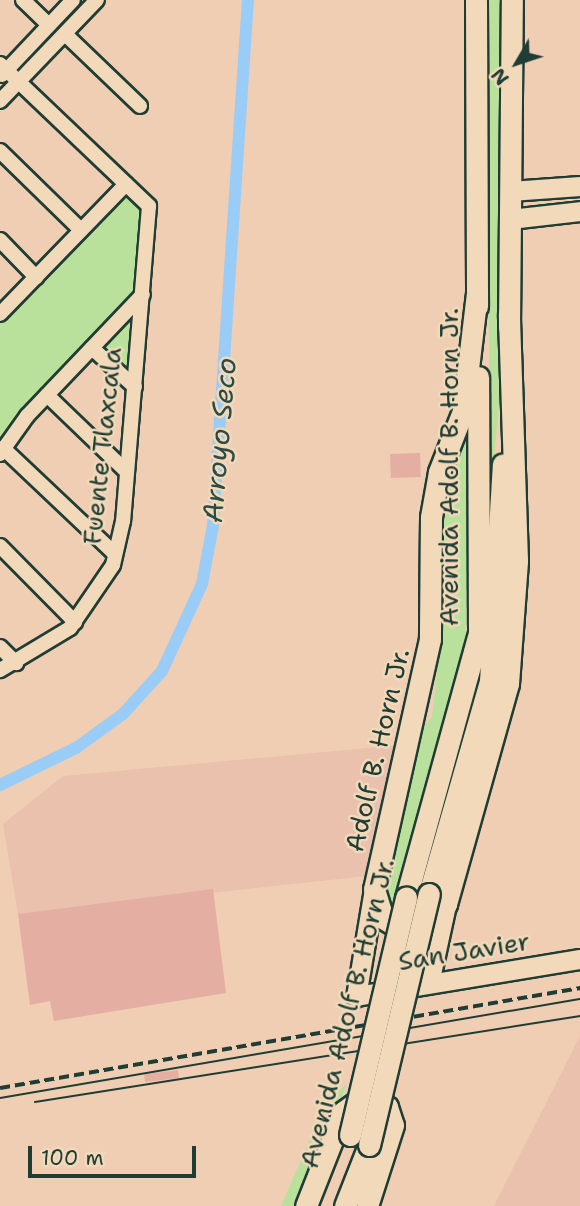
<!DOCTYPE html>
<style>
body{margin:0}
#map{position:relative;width:580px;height:1206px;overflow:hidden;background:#f0ceb4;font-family:"Shantell Sans",sans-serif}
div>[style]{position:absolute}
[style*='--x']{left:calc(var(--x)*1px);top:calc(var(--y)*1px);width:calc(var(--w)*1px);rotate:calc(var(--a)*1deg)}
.built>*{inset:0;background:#e9c1ad}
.green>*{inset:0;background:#bae19c}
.canal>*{height:12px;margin:-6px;padding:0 6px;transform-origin:6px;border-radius:6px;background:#99ccf6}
.building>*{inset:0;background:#e5aea2;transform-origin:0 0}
.roads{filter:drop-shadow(2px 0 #1f3d34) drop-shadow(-2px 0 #1f3d34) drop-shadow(0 2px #1f3d34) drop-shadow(0 -2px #1f3d34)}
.street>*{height:14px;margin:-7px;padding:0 7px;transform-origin:7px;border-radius:7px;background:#f1d9b9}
.secondary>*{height:19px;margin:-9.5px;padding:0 9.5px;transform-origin:9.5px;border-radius:9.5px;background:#f1d9b9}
.primary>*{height:21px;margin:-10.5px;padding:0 10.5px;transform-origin:10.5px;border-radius:10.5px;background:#f1d9b9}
.tram>*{height:2px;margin:-1px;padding:0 1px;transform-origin:1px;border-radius:1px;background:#1f3d34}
.rail>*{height:3.5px;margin-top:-1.75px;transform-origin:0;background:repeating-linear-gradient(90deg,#1f3d34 0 10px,transparent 0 15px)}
.bridges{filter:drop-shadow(2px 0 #1f3d34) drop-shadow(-2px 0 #1f3d34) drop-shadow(0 2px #1f3d34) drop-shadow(0 -2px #1f3d34)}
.primary-bridge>*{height:21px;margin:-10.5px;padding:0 10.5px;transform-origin:10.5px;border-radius:10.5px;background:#f1d9b9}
span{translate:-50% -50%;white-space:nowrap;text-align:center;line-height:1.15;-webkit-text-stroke:5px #f1d9b9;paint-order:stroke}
.street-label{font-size:26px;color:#1f3d34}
.water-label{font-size:28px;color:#2b4b47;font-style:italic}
.north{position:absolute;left:482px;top:28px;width:70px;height:70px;-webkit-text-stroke:5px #f1d9b9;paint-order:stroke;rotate:231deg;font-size:19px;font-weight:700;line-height:28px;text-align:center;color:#1f3d34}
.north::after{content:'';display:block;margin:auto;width:24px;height:32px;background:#1f3d34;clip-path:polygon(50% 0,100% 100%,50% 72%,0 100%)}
.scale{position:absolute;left:28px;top:1146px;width:168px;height:32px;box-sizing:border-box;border:4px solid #1f3d34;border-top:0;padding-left:9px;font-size:21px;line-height:24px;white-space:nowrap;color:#1f3d34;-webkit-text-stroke:5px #f1d9b9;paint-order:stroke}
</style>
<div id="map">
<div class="built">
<i style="clip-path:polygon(400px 745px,366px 876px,18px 914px,3px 824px,63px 776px)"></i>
<i style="clip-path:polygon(580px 1036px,580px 1206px,494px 1206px)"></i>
</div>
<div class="green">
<i style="clip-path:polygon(484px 0,501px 0,504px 355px,491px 488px)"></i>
<i style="clip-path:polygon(124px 195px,144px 213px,135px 291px,0 441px,0 324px)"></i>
<i style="clip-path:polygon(137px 314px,131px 379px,99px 348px)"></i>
<i style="clip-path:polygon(470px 420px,466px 640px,394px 917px,382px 887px,420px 732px,432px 716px,447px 587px,440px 572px,444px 476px)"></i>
<i style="clip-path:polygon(347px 1084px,302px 1206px,281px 1206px,327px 1100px)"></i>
</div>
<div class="canal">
<i style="--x:0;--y:785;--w:85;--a:-26"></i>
<i style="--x:76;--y:748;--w:58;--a:-35.9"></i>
<i style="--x:123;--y:714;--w:58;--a:-47.8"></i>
<i style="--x:162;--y:671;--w:96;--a:-65.3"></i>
<i style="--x:202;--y:584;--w:60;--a:-79.4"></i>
<i style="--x:213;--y:525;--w:526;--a:-86.19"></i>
</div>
<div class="building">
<i style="left:420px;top:453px;width:24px;height:30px;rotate:88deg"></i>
<i style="clip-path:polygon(213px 889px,226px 993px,54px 1021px,50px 1001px,30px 1005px,18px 914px)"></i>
<i style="left:178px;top:1070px;width:8px;height:34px;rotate:83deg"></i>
</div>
<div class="roads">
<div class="street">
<i style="--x:23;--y:0;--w:36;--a:44"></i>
<i style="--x:65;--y:34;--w:104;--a:43.8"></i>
<i style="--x:0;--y:64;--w:206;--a:43.6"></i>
<i style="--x:149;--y:206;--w:316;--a:94.7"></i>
<i style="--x:123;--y:521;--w:45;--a:102.8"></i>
<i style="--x:113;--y:565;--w:76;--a:124.3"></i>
<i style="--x:70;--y:628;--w:82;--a:149"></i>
<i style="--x:2;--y:75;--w:103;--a:-46.6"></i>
<i style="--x:0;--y:101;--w:140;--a:-46.2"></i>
<i style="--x:0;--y:151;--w:113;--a:44.3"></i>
<i style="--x:0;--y:240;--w:52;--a:45.8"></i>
<i style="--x:0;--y:314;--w:181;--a:-45.9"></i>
<i style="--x:92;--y:348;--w:58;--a:42.2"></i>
<i style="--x:47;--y:395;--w:111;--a:43.9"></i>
<i style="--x:3;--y:448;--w:154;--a:43.4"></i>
<i style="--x:0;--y:454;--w:47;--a:-54.6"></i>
<i style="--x:27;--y:416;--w:168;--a:-46.4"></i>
<i style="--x:0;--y:546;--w:107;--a:45.4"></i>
<i style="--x:0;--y:647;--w:23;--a:45"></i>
</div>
<div class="secondary">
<i style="--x:510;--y:191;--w:70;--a:-4.1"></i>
<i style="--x:510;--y:219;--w:70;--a:-6.5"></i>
<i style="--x:374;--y:889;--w:109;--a:99.5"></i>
<i style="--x:356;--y:996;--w:227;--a:-9.4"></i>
<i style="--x:429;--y:983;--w:80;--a:-77.7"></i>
</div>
<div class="primary">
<i style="--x:476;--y:0;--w:306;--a:89.8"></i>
<i style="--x:477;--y:293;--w:119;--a:96.8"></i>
<i style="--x:463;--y:411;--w:66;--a:111.5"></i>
<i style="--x:439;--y:472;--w:46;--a:100.1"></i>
<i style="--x:431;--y:517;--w:122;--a:90.5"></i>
<i style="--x:430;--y:639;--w:256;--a:102.6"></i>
<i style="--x:374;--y:889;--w:30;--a:73"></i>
<i style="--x:383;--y:918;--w:25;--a:32"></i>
<i style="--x:404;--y:931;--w:24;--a:-5"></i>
<i style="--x:428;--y:929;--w:31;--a:-54"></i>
<i style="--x:446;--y:904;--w:229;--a:-74.3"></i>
<i style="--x:508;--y:684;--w:124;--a:-85.8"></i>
<i style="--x:517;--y:560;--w:246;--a:-91.9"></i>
<i style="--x:509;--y:327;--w:327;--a:-89.5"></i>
<i style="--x:429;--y:894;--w:222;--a:-74"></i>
<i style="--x:490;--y:681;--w:217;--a:-86.6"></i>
<i style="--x:406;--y:898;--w:275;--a:-74.6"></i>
<i style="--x:479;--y:633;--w:256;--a:-90.2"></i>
<i style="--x:306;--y:1206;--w:101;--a:-68.5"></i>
<i style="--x:343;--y:1112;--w:26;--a:-36"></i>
<i style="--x:364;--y:1097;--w:25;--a:23"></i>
<i style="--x:387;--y:1107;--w:19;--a:72"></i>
<i style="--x:393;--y:1125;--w:85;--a:107.8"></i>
<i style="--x:345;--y:1206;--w:66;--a:-68.5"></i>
</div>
</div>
<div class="tram">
<i style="--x:0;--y:1098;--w:588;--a:-9.69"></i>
<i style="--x:35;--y:1102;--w:552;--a:-8.97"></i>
</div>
<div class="rail">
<i style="--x:0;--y:1088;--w:589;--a:-9.78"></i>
</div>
<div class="bridges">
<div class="primary-bridge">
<i style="--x:350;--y:1135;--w:244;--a:-76.7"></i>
<i style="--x:369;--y:1145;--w:258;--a:-76.6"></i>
</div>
</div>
<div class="street-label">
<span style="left:102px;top:446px;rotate:-84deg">Fuente Tlaxcala</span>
<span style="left:449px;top:467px;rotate:-90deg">Avenida Adolf B. Horn Jr.</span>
<span style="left:377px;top:750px;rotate:-77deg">Adolf B. Horn Jr.</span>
<span style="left:464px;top:951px;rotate:-9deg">San Javier</span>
<span style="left:347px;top:1013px;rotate:-76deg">Avenida Adolf B. Horn Jr.</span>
</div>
<div class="water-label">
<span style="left:219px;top:440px;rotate:-85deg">Arroyo Seco</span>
</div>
<div class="north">N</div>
<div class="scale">100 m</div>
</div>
